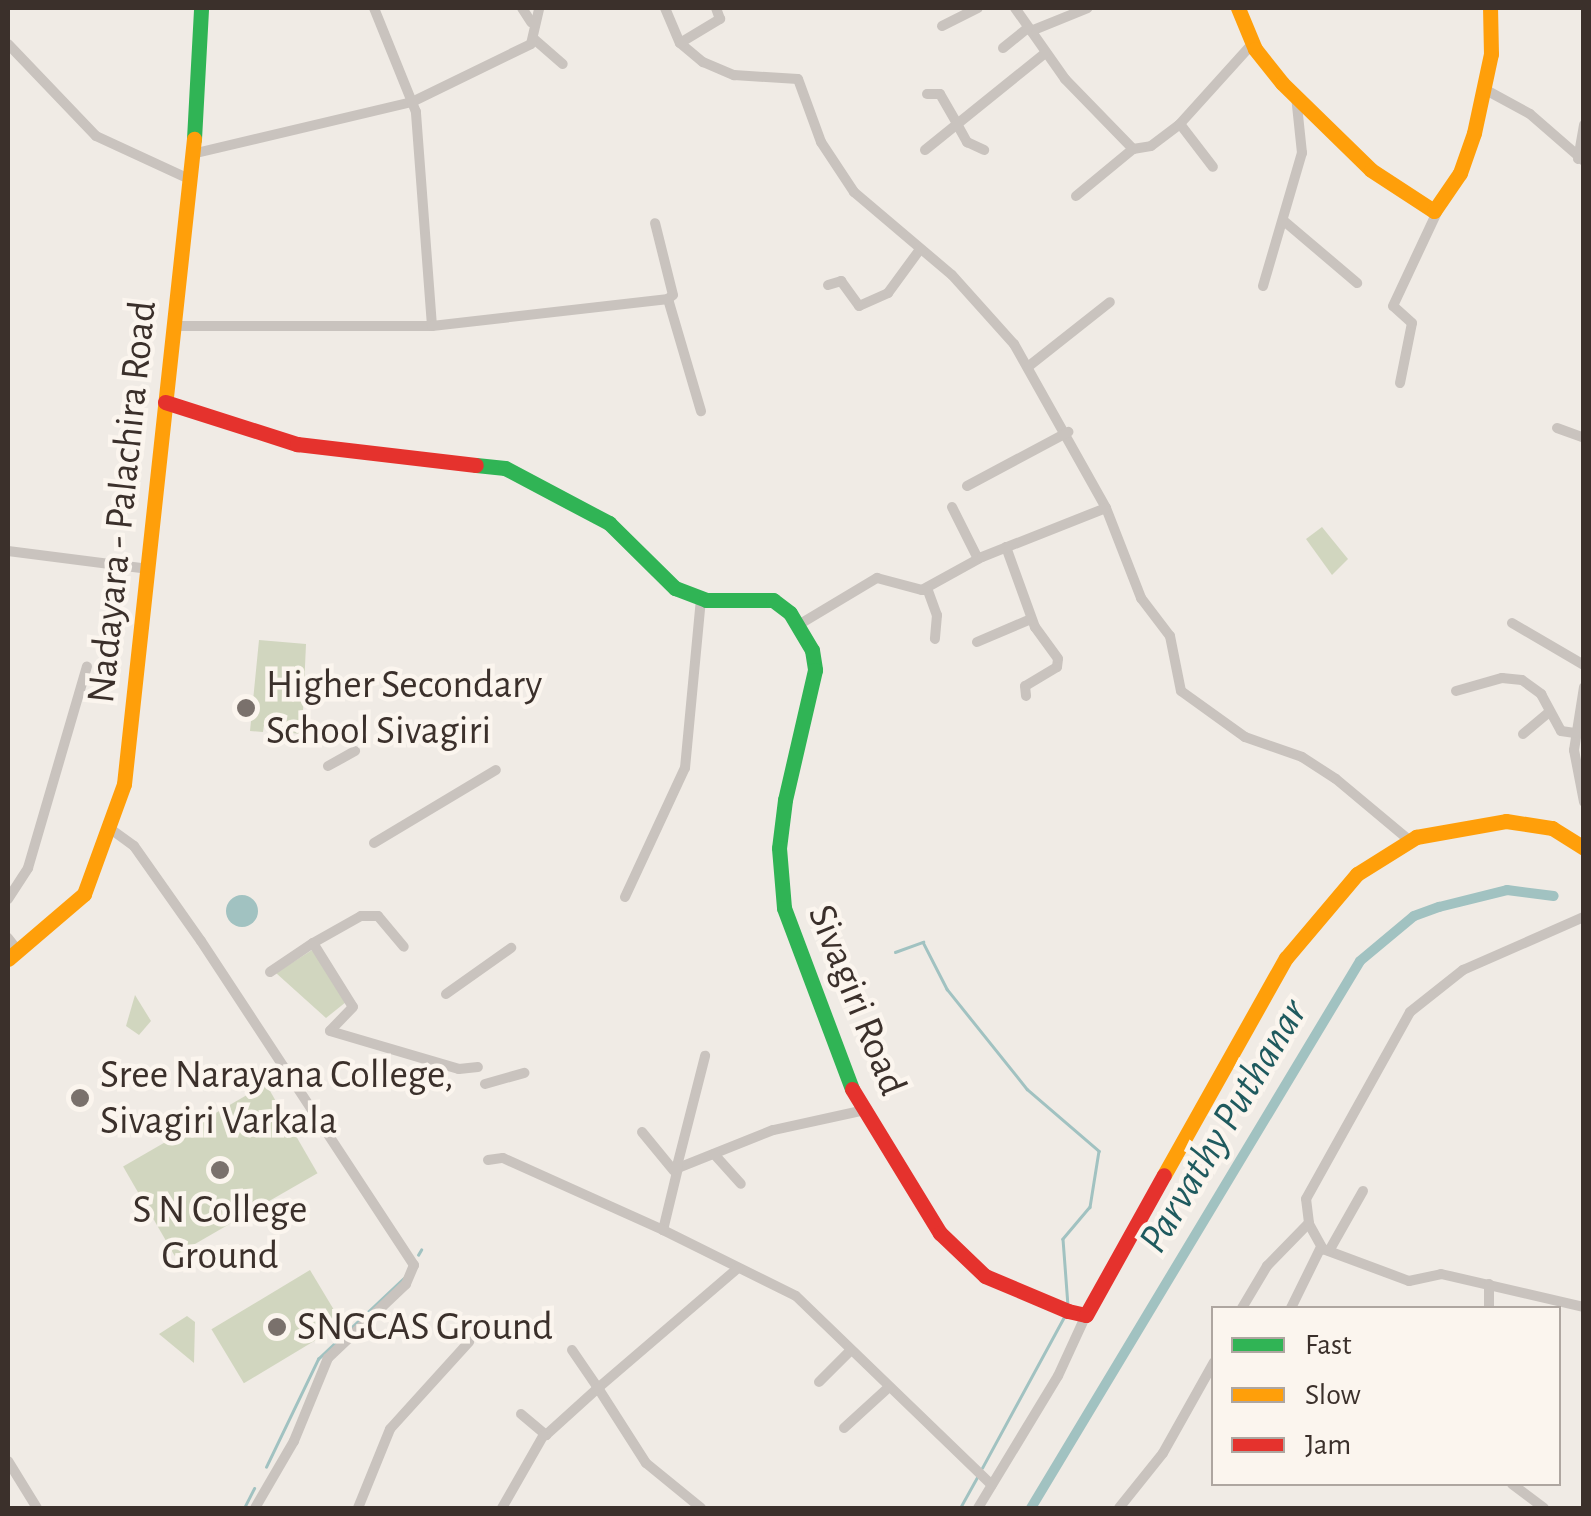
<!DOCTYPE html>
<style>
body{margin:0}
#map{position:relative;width:1591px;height:1516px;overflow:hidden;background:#f0ebe5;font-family:"Alegreya Sans",sans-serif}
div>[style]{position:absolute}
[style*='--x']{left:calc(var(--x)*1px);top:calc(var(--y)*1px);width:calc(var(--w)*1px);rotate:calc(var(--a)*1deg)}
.green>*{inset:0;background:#d1d6bf;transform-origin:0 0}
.water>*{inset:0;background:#a1c2c1}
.round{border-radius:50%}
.stream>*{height:2.5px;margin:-1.25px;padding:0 1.25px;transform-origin:1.25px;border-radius:1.25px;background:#a1c2c1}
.canal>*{height:10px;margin:-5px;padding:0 5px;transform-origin:5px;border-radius:5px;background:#a1c2c1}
.street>*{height:10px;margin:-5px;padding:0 5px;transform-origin:5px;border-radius:5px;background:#c9c3be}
.fast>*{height:15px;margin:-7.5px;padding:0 7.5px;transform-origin:7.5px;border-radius:7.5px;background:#30b455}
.slow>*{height:15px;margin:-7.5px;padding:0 7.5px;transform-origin:7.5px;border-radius:7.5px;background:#ff9f0a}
.jam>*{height:15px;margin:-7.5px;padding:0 7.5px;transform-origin:7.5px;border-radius:7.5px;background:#e5322d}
.dots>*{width:28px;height:28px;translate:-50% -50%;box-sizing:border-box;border:5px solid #fbf5ee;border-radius:50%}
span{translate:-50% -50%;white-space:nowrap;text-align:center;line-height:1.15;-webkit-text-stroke:9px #fbf5ee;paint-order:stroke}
.street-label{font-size:40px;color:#3b302b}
.poi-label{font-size:40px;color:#3b302b}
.left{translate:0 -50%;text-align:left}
.water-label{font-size:42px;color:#1f5a5e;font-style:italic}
.frame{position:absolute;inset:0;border:10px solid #3b302b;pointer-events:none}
.legend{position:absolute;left:1211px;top:1306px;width:350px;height:180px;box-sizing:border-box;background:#fbf5ee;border:2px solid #aea6a0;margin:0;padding:12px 18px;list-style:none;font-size:30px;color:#3b302b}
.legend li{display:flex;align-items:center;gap:20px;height:50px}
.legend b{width:50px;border:2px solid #aea6a0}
</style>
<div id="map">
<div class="green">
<i style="clip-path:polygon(1322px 527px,1348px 559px,1332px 575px,1306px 539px)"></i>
<i style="clip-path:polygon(259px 640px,306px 644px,302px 734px,281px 732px,281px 720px,265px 718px,263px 732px,250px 731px)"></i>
<i style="clip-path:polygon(312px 950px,346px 1002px,326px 1018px,276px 973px)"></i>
<i style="clip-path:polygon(135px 995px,151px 1021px,139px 1035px,126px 1026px)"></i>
<i style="left:266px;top:1084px;width:103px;height:165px;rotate:60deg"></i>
<i style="left:310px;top:1270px;width:63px;height:115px;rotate:59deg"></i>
<i style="clip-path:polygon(187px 1316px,195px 1322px,194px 1363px,159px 1334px)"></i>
</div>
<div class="water">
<i class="round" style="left:226px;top:895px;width:32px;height:32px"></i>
</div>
<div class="stream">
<i style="--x:895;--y:952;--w:30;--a:-20"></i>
<i style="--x:923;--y:942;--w:53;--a:62.9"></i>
<i style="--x:947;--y:989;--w:128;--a:51.3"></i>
<i style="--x:1027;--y:1089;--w:95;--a:40.7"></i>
<i style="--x:1099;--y:1151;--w:57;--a:99.1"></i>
<i style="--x:1090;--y:1207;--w:42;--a:130.2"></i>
<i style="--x:1063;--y:1239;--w:66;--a:85.7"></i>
<i style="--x:418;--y:1255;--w:6;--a:-59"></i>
<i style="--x:266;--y:1467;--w:120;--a:-64.3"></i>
<i style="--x:318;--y:1359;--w:118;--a:-43.3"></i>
<i style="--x:982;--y:1468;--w:172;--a:-61.5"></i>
<i style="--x:244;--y:1508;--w:22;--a:-63"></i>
<i style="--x:960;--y:1508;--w:38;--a:-61"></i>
</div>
<div class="canal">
<i style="--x:1031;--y:1508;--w:638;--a:-58.97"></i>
<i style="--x:1360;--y:961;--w:70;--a:-39.8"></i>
<i style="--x:1414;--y:916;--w:27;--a:-20"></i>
<i style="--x:1439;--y:907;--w:70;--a:-14"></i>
<i style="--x:1507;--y:890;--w:47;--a:7.3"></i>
</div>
<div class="street">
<i style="--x:522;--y:8;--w:17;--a:57"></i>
<i style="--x:665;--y:8;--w:38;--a:67"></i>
<i style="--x:680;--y:43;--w:30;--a:40"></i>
<i style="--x:703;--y:62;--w:34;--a:23"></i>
<i style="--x:734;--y:75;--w:64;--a:3.6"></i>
<i style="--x:798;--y:79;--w:67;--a:69.9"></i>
<i style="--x:821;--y:142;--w:60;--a:56.6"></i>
<i style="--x:854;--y:192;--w:128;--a:40.3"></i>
<i style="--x:952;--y:275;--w:93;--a:48.1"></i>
<i style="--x:1014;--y:344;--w:188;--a:60.7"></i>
<i style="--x:1106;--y:508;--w:97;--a:68.7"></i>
<i style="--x:1141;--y:598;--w:48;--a:52.7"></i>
<i style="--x:1170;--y:636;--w:56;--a:78.7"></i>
<i style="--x:1181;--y:691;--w:79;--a:35.7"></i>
<i style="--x:1245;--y:737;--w:60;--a:19.3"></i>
<i style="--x:1302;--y:757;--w:40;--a:32.9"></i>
<i style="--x:1336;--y:779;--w:95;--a:39.9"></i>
<i style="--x:1015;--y:8;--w:87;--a:54.8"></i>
<i style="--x:1065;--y:79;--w:98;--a:45.8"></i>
<i style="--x:1133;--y:149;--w:18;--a:-9"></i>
<i style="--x:1151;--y:146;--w:34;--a:-37"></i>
<i style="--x:1178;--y:126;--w:110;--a:-47.9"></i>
<i style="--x:942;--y:26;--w:40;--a:-26.6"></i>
<i style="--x:1031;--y:31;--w:61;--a:-22"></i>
<i style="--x:534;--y:39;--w:38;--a:41"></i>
<i style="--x:680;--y:43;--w:47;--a:-31"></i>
<i style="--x:720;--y:19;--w:12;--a:-110"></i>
<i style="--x:8;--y:44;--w:127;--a:46.3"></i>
<i style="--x:96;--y:136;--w:102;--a:24.8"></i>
<i style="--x:1003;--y:48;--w:32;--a:-39"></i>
<i style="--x:1486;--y:90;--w:50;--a:28.6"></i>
<i style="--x:1530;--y:114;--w:72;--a:41"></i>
<i style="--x:927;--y:94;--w:13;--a:0"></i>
<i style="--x:940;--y:94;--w:34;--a:60"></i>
<i style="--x:957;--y:124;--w:21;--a:61"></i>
<i style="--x:967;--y:142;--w:19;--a:25"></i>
<i style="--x:1180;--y:124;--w:54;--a:52.5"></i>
<i style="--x:925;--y:150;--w:154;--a:-38.9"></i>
<i style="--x:192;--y:154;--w:226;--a:-13.3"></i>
<i style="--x:412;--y:102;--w:132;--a:-26"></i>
<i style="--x:531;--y:44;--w:37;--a:-77"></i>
<i style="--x:1578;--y:159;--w:35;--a:-80"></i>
<i style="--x:1076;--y:196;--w:74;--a:-39.5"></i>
<i style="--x:1284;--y:221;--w:96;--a:40.3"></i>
<i style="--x:828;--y:285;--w:14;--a:-17"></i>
<i style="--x:841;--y:281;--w:31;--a:54"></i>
<i style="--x:859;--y:306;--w:32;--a:-24"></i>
<i style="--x:888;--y:293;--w:51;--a:-53.8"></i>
<i style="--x:1263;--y:286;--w:139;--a:-73.7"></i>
<i style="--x:1302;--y:153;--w:57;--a:-96"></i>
<i style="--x:668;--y:299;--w:117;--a:73.6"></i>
<i style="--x:172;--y:326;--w:260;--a:0"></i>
<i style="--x:432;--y:326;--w:215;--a:-94.3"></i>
<i style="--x:416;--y:112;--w:112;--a:-112"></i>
<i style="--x:432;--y:326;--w:238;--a:-6.5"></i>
<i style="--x:668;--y:299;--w:6;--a:-39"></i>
<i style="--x:673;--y:295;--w:74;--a:-104"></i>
<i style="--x:1029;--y:366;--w:103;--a:-38.3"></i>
<i style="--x:1400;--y:383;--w:61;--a:-78.7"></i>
<i style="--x:1412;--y:323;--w:25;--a:-138"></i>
<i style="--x:1393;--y:306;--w:106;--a:-64.9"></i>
<i style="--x:1557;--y:428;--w:29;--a:20"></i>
<i style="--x:967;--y:486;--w:115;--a:-28.1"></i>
<i style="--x:952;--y:507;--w:58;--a:63.4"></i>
<i style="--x:1006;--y:547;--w:85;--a:70.1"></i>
<i style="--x:1035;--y:627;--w:39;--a:54"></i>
<i style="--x:1058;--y:659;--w:8;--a:97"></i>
<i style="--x:1057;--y:667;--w:37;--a:149"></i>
<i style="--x:1025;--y:686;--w:10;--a:84"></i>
<i style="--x:8;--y:551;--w:142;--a:7.3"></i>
<i style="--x:927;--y:588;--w:29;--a:70"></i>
<i style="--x:937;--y:615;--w:24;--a:95"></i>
<i style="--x:1512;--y:623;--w:83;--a:30.3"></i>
<i style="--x:800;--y:624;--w:90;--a:-30.9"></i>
<i style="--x:877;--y:578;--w:47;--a:14.9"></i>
<i style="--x:922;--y:590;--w:68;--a:-28.8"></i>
<i style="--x:982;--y:557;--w:133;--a:-21.6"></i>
<i style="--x:977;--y:642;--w:59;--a:-23.1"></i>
<i style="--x:1584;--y:687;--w:64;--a:99"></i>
<i style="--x:1574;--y:750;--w:53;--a:79.1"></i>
<i style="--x:1456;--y:691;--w:48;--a:-15.8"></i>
<i style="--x:1502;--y:678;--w:20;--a:6"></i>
<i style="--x:1522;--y:680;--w:24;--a:36"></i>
<i style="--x:1541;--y:694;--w:42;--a:61.6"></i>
<i style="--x:1561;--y:731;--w:14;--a:8"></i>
<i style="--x:1523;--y:734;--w:35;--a:-40"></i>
<i style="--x:328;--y:766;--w:31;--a:-29"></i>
<i style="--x:112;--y:830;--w:27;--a:36"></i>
<i style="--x:134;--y:846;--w:116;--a:54.8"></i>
<i style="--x:201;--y:941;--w:388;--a:56.7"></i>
<i style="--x:414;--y:1265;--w:21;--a:113"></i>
<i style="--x:406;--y:1284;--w:108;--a:136.5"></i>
<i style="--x:328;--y:1358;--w:90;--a:112.3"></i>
<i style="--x:294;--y:1441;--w:78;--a:120.2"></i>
<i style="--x:374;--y:843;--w:142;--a:-30.9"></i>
<i style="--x:625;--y:897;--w:142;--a:-65.1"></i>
<i style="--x:685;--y:768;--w:171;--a:-84.6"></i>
<i style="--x:8;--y:899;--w:37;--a:-57"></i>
<i style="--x:28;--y:868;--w:210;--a:-73.7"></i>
<i style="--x:8;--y:938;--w:16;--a:52"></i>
<i style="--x:313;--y:943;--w:55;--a:-29.4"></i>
<i style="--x:361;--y:916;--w:17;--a:0"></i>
<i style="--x:378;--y:916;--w:40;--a:50"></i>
<i style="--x:270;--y:972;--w:52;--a:-34"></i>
<i style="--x:313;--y:943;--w:75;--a:58"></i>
<i style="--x:353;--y:1007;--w:33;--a:134"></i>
<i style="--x:330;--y:1031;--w:134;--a:16.4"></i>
<i style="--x:459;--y:1069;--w:19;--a:-6"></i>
<i style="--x:446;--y:994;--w:80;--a:-35.3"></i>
<i style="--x:485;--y:1084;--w:41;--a:-15.8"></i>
<i style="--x:865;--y:1110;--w:94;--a:167.7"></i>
<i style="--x:773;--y:1130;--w:102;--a:158.2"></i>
<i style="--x:678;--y:1168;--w:64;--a:103.6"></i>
<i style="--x:663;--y:1230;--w:148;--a:26.4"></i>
<i style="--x:796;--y:1296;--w:272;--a:44"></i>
<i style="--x:642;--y:1132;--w:50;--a:50.6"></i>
<i style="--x:714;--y:1154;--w:40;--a:48"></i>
<i style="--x:488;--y:1160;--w:15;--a:-8"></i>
<i style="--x:503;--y:1158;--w:175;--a:24.2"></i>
<i style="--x:676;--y:1170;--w:118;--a:-75.7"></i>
<i style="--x:1309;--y:1224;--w:29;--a:61"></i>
<i style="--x:1323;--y:1249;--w:92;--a:20.4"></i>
<i style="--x:1409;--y:1281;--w:33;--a:-12"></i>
<i style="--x:1441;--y:1274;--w:147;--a:13"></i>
<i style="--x:1329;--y:1251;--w:69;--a:-60.5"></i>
<i style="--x:1242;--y:1308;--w:49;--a:-59.2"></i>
<i style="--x:1267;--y:1266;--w:60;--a:-45.7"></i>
<i style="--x:1309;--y:1223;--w:24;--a:-97"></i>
<i style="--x:1306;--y:1199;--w:214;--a:-60.9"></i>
<i style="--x:1410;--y:1012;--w:68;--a:-38.4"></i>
<i style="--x:1463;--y:970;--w:132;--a:-23.7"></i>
<i style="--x:1291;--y:1308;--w:68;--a:-63.8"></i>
<i style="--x:1489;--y:1308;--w:24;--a:-90"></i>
<i style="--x:572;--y:1350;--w:46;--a:55.6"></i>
<i style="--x:598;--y:1388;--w:184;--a:-40.6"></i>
<i style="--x:819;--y:1382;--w:44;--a:-45"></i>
<i style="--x:521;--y:1414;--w:33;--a:40"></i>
<i style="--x:546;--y:1435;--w:70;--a:-42.1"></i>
<i style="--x:598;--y:1388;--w:89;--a:57.4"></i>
<i style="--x:646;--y:1463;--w:71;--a:39.3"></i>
<i style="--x:844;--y:1428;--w:59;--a:-42.3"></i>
<i style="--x:8;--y:1461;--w:55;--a:58.3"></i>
<i style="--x:1512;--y:1484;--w:40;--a:37"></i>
<i style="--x:358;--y:1508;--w:85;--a:-67.9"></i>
<i style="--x:390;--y:1429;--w:118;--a:-47.8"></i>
<i style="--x:502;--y:1508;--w:83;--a:-60.3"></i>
<i style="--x:978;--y:1508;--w:154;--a:-58.8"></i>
<i style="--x:1058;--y:1376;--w:67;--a:-65.3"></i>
<i style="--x:1119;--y:1508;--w:70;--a:-51.3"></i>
<i style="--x:1163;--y:1453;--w:104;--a:-60.7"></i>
</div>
<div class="fast">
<i style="--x:194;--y:139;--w:131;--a:-86.9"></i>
<i style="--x:476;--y:465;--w:29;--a:6"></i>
<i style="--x:505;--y:468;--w:118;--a:27.9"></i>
<i style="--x:609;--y:523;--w:93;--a:44.6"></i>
<i style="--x:675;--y:588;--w:33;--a:21"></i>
<i style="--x:706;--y:600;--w:67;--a:0"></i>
<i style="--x:773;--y:600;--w:21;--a:37"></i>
<i style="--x:790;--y:613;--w:43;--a:59.3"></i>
<i style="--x:812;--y:650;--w:20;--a:81"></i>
<i style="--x:815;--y:670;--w:133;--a:103"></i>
<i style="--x:785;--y:800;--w:48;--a:97.1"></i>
<i style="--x:779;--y:848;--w:60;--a:85.2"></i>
<i style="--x:784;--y:908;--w:193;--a:69.4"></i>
</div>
<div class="slow">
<i style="--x:1238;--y:8;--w:44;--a:67.5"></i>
<i style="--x:1255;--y:49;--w:43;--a:51.5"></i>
<i style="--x:1282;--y:83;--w:124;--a:44.3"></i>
<i style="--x:1371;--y:170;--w:75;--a:33.1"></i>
<i style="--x:1434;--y:211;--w:46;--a:-55.6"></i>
<i style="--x:1460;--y:173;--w:42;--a:-70.7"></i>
<i style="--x:1474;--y:133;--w:81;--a:-77.9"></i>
<i style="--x:1491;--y:54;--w:46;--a:-91.2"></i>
<i style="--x:8;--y:959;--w:100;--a:-40.5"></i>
<i style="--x:84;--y:894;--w:117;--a:-70"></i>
<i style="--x:124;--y:784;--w:649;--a:-83.81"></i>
<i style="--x:1164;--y:1175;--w:249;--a:-60.7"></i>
<i style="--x:1286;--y:958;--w:110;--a:-49.8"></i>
<i style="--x:1357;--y:874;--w:70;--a:-32.1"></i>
<i style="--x:1416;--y:837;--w:91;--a:-10.1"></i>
<i style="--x:1506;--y:821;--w:47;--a:8.7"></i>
<i style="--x:1552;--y:828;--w:38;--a:32"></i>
</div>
<div class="jam">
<i style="--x:165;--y:402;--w:139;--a:17.7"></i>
<i style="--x:297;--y:444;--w:180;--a:6.7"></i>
<i style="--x:852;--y:1089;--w:169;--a:58.6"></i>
<i style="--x:940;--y:1233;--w:62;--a:43.7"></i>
<i style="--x:985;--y:1276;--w:90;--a:22.9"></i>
<i style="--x:1068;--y:1311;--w:18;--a:13"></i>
<i style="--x:1086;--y:1315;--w:160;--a:-60.9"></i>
</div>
<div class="dots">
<i style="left:246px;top:708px;background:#7a716c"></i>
<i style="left:80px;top:1098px;background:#7a716c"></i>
<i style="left:220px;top:1170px;background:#7a716c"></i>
<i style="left:277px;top:1327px;background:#7a716c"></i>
</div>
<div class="street-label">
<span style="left:122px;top:502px;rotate:-84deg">Nadayara - Palachira Road</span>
<span style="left:857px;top:1000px;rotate:68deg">Sivagiri Road</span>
</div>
<div class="poi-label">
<span class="left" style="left:266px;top:708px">Higher Secondary<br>School Sivagiri</span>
<span class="left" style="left:100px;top:1098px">Sree Narayana College,<br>Sivagiri Varkala</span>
<span style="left:220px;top:1233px">S N College<br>Ground</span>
<span class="left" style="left:297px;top:1327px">SNGCAS Ground</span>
</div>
<div class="water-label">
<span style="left:1223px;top:1126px;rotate:-59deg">Parvathy Puthanar</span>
</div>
<div class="frame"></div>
<ul class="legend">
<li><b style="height:12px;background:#30b455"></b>Fast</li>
<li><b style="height:12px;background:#ff9f0a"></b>Slow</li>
<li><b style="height:12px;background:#e5322d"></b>Jam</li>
</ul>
</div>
